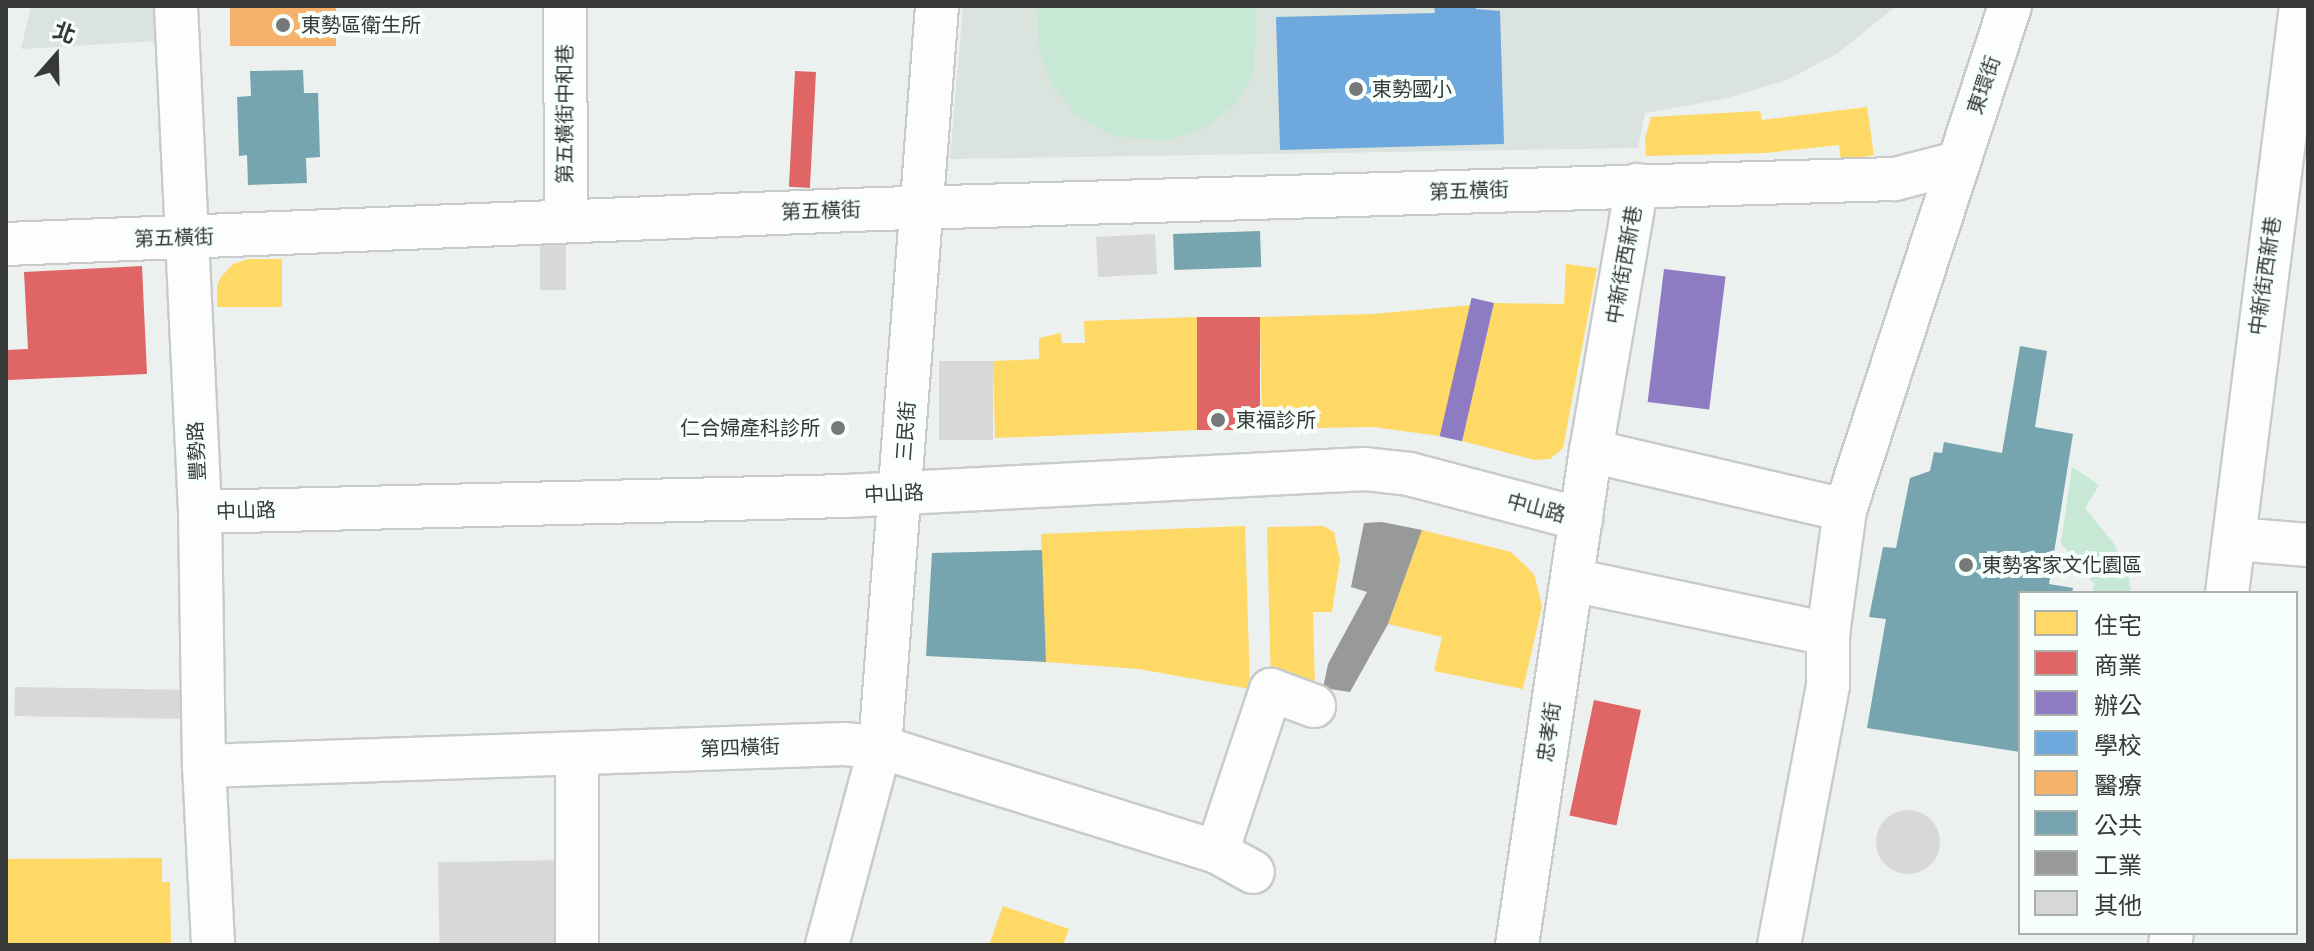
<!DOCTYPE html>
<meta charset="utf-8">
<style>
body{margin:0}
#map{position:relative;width:2314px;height:951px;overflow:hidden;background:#ecf0ee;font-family:"Times New Roman","Noto Sans TC",serif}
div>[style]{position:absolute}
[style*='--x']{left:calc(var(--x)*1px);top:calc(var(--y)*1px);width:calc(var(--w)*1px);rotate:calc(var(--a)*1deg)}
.built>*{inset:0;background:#dae3dd}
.green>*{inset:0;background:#c7e8d4}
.homes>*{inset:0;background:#ffd966}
.shops>*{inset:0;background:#e06666;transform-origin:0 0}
.offices>*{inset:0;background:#8e7cc3;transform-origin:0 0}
.schools>*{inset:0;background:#6fa8dc}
.health>*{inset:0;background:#f6b26b;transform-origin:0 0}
.public>*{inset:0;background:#76a5af;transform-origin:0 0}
.industry>*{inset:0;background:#999}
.building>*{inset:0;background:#d7d8d7;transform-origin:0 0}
.round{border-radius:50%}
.roads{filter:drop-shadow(2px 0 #c9cbca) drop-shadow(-2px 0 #c9cbca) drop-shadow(0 2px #c9cbca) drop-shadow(0 -2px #c9cbca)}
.minor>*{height:42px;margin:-21px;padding:0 21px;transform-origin:21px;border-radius:21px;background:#fcfdfc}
.dots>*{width:22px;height:22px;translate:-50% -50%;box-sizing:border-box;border:4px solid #f7fffa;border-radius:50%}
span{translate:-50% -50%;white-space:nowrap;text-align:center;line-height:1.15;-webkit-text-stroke:8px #f7fffa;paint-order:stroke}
.poi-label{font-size:20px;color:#363937}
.left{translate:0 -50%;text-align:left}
.right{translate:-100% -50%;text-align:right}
.street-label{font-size:20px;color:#363937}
.frame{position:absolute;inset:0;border:8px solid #363937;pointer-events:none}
.legend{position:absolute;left:2018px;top:591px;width:280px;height:344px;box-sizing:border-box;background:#f7fffa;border:2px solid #aab0ac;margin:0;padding:10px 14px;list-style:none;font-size:24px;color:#363937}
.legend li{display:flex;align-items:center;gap:16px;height:40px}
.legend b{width:40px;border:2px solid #aab0ac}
.north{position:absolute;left:16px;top:16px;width:80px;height:80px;-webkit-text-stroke:6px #f7fffa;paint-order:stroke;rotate:20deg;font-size:22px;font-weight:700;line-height:32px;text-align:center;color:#363937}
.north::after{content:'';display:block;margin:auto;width:28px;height:36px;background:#363937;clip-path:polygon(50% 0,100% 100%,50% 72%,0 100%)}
</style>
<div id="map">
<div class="built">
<i style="clip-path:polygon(31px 6px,155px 6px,156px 41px,21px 49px)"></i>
<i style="clip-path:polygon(963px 6px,1896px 6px,1838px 53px,1787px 80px,1723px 99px,1645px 113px,1638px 148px,950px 159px)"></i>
</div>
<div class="green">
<i style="clip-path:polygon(1037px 6px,1256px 6px,1254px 72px,1235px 105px,1204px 128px,1166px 141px,1109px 135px,1075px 113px,1050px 82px,1039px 48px)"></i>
<i style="clip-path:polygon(2072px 467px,2099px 485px,2085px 508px,2114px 544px,2128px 572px,2131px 593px,2093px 593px,2094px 584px,2061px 543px)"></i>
</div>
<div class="homes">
<i style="clip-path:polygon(1867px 107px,1874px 155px,1841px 161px,1839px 145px,1765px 153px,1646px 156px,1645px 139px,1651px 117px,1760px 111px,1762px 120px)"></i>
<i style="clip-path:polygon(249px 259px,282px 259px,282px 307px,217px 307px,217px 285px,221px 277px,233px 264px)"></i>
<i style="clip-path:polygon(1566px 264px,1597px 268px,1563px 448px,1550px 459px,1535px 460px,1462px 441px,1494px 303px,1564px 304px)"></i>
<i style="clip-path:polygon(1471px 305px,1440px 436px,1373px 427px,1262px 429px,1260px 317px,1372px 314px)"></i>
<i style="clip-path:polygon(1197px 317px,1198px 430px,995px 438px,993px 361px,1039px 359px,1039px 338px,1061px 333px,1062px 343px,1085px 343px,1084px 321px)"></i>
<i style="clip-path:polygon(1245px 526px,1250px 689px,1139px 669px,1046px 662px,1041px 534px)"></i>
<i style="clip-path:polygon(1323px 526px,1334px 532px,1340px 560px,1332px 612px,1313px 612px,1315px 689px,1271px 690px,1267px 527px)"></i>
<i style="clip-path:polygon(1422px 530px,1511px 552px,1534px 574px,1542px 606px,1523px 689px,1434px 671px,1442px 637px,1388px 624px)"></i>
<i style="clip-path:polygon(162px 858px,162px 882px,170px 882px,171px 945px,6px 945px,6px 859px)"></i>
<i style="clip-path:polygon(1003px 906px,1069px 929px,1063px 945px,989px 945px)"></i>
</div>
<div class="shops">
<i style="left:795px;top:71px;width:21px;height:116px;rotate:3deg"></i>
<i style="clip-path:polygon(142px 266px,147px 374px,8px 380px,6px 350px,28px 349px,24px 272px)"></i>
<i style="left:1197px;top:317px;width:63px;height:113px"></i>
<i style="left:1594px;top:700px;width:48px;height:118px;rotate:12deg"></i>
</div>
<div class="offices">
<i style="left:1664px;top:269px;width:62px;height:134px;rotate:7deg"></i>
<i style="left:1494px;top:303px;width:142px;height:23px;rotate:103deg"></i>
</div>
<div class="schools">
<i style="clip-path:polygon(1434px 6px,1476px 6px,1476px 9px,1500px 11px,1504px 144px,1280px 150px,1276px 17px,1435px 13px)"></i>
</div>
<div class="health">
<i style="left:230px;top:6px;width:106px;height:40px"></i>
</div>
<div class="public">
<i style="clip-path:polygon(303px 70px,304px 93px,318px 93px,320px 157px,306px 158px,307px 183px,248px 185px,247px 155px,239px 156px,237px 97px,251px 96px,250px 71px)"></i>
<i style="left:1260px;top:231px;width:36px;height:87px;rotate:88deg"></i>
<i style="clip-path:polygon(2020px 346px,2047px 351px,2035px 427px,2073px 434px,2049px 584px,2073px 588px,2072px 593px,2020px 593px,2020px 752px,1867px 728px,1886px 619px,1869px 617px,1883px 547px,1896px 548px,1910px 478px,1930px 471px,1934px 452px,1942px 453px,1944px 442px,2002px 453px)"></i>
<i style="clip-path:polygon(1042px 550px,1046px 662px,926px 656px,932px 553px)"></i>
</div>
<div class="industry">
<i style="clip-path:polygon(1382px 522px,1422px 530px,1388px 624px,1350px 692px,1323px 688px,1328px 664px,1367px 592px,1351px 587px,1364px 523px)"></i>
</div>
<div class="building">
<i style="left:566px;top:221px;width:69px;height:26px;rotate:90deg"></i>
<i style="left:1155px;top:234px;width:40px;height:59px;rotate:87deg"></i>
<i style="left:939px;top:361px;width:54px;height:79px"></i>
<i style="left:15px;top:687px;width:178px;height:29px;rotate:1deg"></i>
<i class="round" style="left:1876px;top:810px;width:64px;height:64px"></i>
<i style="left:565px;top:860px;width:85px;height:127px;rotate:89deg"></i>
</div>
<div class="roads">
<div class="minor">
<i style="--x:176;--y:6;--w:507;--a:87.28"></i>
<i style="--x:200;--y:512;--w:254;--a:89.1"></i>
<i style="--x:204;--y:766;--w:179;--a:87.1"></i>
<i style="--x:565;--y:6;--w:215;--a:89.7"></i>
<i style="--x:6;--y:244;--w:873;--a:-2.3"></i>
<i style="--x:878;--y:209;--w:1017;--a:-1.69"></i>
<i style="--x:1895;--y:179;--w:64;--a:-14.5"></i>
<i style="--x:1591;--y:451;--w:261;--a:13.1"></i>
<i style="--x:200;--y:512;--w:646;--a:-1.42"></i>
<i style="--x:846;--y:496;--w:520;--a:-2.98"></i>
<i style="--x:1365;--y:469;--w:44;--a:6.5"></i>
<i style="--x:1409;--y:474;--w:178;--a:14.7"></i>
<i style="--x:2235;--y:539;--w:73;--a:4.7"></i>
<i style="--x:1572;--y:580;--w:262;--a:11.9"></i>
<i style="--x:2227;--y:593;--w:592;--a:-82.81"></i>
<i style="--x:204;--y:766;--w:640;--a:-1.97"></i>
<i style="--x:844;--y:744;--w:36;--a:5"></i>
<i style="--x:880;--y:747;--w:353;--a:17.3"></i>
<i style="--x:1217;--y:852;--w:41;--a:29.1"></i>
<i style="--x:1217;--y:852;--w:171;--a:-71.6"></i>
<i style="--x:1271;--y:690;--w:46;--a:20.4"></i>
<i style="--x:577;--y:945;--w:191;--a:-90"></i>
<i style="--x:827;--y:945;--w:205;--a:-75"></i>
<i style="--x:880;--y:747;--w:743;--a:-85.6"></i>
<i style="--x:1517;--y:945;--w:500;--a:-81.5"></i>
<i style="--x:1591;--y:451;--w:270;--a:-80.2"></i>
<i style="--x:1779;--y:945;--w:264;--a:-79.3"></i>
<i style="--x:1828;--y:686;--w:52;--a:-90"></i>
<i style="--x:1828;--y:634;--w:125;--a:-82.2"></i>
<i style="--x:1845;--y:510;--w:530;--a:-71.87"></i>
<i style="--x:2170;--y:945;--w:12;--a:-81"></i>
</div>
</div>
<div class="dots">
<i style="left:283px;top:25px;background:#767977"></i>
<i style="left:1356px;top:89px;background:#767977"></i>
<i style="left:1218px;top:420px;background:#767977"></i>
<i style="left:838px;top:428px;background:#767977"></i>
<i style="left:1966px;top:565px;background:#767977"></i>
</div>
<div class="poi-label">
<span class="left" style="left:301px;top:25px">東勢區衛生所</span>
<span class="left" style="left:1372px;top:89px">東勢國小</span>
<span class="left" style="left:1236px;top:420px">東福診所</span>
<span class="right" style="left:820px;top:428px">仁合婦產科診所</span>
<span class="left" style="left:1982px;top:565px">東勢客家文化園區</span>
</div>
<div class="street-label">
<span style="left:1984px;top:85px;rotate:-71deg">東環街</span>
<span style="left:565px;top:114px;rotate:-90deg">第五橫街中和巷</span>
<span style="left:1469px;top:191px;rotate:-2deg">第五橫街</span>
<span style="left:821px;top:211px;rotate:-2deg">第五橫街</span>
<span style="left:174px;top:238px;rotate:-2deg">第五橫街</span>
<span style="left:1624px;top:265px;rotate:-80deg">中新街西新巷</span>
<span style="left:2265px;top:276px;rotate:-82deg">中新街西新巷</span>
<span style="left:906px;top:431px;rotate:-86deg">三民街</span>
<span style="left:197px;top:451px;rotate:-93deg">豐勢路</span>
<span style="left:894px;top:494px;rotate:-3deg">中山路</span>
<span style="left:1536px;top:508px;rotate:15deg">中山路</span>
<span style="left:246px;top:511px;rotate:-2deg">中山路</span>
<span style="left:1549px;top:732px;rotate:-82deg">忠孝街</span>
<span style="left:740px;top:748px;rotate:-2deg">第四橫街</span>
</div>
<div class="frame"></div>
<ul class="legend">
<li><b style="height:22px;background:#ffd966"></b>住宅</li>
<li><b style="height:22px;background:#e06666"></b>商業</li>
<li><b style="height:22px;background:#8e7cc3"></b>辦公</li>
<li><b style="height:22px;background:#6fa8dc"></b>學校</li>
<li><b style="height:22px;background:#f6b26b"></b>醫療</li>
<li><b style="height:22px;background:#76a5af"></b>公共</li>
<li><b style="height:22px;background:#999"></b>工業</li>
<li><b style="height:22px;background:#d7d8d7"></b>其他</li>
</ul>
<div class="north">北</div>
</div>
